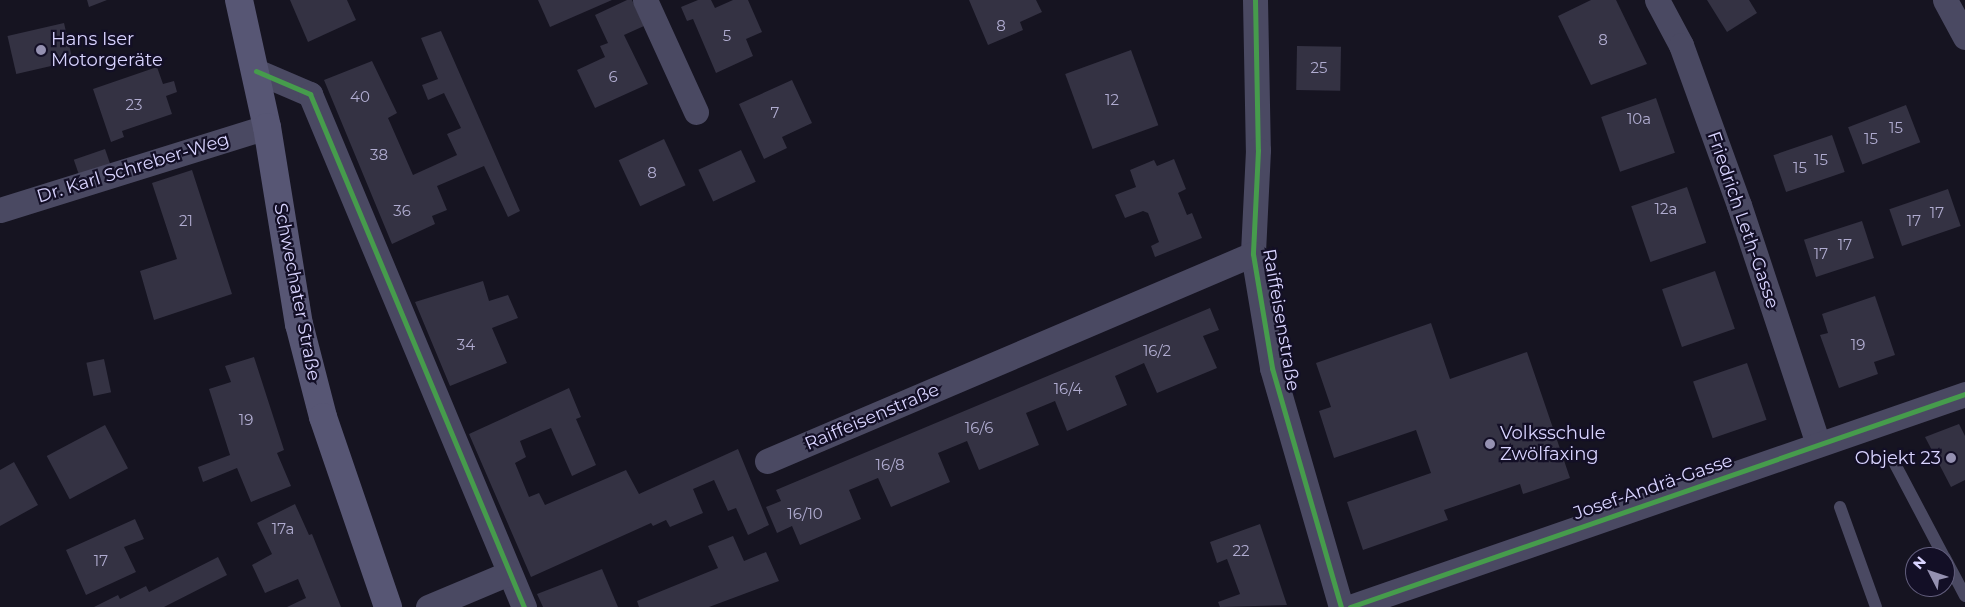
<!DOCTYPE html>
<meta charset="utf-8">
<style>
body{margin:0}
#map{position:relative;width:1965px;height:607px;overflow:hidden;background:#161421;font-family:Montserrat,sans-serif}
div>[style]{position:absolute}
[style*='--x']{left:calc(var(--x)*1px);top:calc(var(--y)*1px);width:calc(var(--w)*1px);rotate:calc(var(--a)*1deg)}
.building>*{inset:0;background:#343243;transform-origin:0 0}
.lane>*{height:12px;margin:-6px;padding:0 6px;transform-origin:6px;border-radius:6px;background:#4a4962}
.street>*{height:25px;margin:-12.5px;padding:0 12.5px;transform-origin:12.5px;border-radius:12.5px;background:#4a4962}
.secondary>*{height:28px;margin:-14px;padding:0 14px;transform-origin:14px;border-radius:14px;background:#575674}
.cycleway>*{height:5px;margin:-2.5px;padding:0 2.5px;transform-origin:2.5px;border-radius:2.5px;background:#469c4c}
.dots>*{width:14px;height:14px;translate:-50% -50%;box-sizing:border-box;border:2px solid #130f26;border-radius:50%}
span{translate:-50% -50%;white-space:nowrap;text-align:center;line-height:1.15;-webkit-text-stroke:4.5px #130f26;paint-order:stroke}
.number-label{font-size:15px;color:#b0acd0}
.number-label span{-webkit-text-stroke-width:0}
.poi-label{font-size:18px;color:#d9d4ff}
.left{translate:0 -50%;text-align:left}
.right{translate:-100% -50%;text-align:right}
.street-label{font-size:18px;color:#d9d4ff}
.north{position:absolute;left:1905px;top:547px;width:50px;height:50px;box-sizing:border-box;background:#130f26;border:1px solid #625e7d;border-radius:50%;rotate:311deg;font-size:14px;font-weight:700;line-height:20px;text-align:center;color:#d9d4ff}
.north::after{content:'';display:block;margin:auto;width:18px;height:22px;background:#9591b1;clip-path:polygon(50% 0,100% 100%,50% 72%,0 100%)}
</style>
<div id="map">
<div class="building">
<i style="clip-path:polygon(87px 0,107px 0,89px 7px)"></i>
<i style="clip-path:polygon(290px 0,347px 0,356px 20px,308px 42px)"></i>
<i style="clip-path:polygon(538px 0,612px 0,550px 27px)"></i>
<i style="clip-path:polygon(627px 0,632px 0,644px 26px,624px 35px,648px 84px,595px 108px,577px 70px,605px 57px,600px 46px,608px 43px,595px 15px)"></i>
<i style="clip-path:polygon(698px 0,711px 0,715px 8px,733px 0,748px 0,762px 32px,746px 39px,753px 56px,716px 73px,693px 19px,687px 21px,681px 7px)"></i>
<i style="clip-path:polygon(969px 0,1036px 0,1042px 12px,1020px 22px,1023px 30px,988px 45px)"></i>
<i style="clip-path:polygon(1591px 0,1616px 0,1647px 64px,1591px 85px,1558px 16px)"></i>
<i style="clip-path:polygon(1707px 0,1749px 0,1757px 13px,1727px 32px)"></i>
<i style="left:64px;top:23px;width:39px;height:58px;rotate:77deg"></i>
<i style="clip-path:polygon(441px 31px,520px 211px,508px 217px,484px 166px,437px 186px,447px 210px,432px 216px,435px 224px,392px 244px,324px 80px,372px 61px,397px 113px,388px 118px,413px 175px,457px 155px,447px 134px,461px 128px,444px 93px,428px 100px,422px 85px,438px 79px,421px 38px)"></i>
<i style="left:1297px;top:46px;width:44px;height:44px;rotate:1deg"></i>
<i style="left:1131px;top:50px;width:80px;height:70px;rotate:70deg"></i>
<i style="clip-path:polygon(157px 67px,163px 84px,174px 81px,177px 92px,166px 96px,172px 114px,122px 131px,124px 137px,111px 142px,93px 89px)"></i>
<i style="clip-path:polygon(792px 80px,812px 123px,782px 137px,787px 148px,764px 159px,739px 104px)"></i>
<i style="left:1656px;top:98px;width:58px;height:58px;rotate:71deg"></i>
<i style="left:1906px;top:105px;width:40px;height:62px;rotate:69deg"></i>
<i style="left:1832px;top:135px;width:39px;height:62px;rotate:71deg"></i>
<i style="left:664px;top:139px;width:51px;height:50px;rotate:65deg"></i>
<i style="left:105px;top:149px;width:21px;height:33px;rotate:71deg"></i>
<i style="left:741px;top:150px;width:35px;height:47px;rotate:65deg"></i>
<i style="clip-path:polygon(1174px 159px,1186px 189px,1178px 193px,1187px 215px,1192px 213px,1202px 238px,1155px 257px,1151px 246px,1159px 242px,1148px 213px,1143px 211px,1125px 218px,1115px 195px,1136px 187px,1130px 170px,1154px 160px,1157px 166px)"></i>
<i style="clip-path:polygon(192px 170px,232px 294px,154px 320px,140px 271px,177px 259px,152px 183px)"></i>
<i style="left:1687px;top:187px;width:59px;height:59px;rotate:71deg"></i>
<i style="left:1948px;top:189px;width:39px;height:62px;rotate:71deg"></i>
<i style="left:1862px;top:221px;width:39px;height:61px;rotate:72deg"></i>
<i style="left:1715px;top:271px;width:61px;height:56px;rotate:71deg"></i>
<i style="clip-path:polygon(483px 281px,489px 301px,508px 295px,518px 318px,492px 328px,507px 363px,450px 386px,415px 302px)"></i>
<i style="clip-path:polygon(1875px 296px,1895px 355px,1874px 362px,1878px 374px,1839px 388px,1820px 335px,1828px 333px,1822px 314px)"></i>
<i style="clip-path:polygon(1210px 308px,1219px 330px,1203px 336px,1217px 368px,1157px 393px,1144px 363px,1115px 376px,1127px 405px,1067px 431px,1055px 401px,1026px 413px,1039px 445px,979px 470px,967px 441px,938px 453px,950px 482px,891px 507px,878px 478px,849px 490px,861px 519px,800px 545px,792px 526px,777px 533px,766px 507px,781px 501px,776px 490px)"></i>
<i style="clip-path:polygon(1431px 323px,1450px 379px,1527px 352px,1570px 478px,1523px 494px,1520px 484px,1444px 510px,1448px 520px,1363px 550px,1347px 502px,1431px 473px,1416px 430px,1334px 458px,1319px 411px,1331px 407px,1316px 363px)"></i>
<i style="clip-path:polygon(254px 357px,284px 450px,277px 453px,291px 486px,251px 502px,237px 468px,203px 482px,198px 467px,230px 455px,209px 389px,231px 382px,225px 366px)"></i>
<i style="left:104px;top:359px;width:34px;height:18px;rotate:78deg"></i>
<i style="left:1747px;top:363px;width:60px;height:57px;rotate:71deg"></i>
<i style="clip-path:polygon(569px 388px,581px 417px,576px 419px,596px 465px,572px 476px,551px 428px,520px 441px,526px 457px,515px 463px,529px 497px,539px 493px,545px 505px,626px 470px,639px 494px,738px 449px,769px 525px,748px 535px,736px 508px,728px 511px,714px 480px,693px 489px,703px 513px,670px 527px,666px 520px,653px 526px,651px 523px,531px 577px,469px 434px)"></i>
<i style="clip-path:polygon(1959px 424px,1965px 436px,1965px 480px,1951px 487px,1925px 437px)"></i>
<i style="left:105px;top:425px;width:49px;height:66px;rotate:62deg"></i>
<i style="clip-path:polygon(14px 462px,38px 505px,0 526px,0 470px)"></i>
<i style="clip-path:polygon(295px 504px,309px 535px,312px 534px,341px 607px,287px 607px,306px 598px,298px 579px,265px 593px,252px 565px,272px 554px,257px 523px)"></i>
<i style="clip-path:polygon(135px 519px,144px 539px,124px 547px,136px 572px,86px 595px,66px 550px)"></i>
<i style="clip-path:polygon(1260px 524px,1287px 605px,1220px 607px,1218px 602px,1240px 594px,1227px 559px,1217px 563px,1210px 542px)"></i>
<i style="clip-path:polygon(733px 536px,744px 561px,766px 552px,779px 581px,709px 607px,639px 607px,637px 601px,718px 568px,708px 546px)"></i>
<i style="clip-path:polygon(218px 557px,227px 575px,164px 607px,94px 607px,118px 595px,120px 599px,146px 586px,149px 592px)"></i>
<i style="clip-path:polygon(602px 569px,618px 607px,543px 607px,537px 594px)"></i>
</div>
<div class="lane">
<i style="--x:1895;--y:464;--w:105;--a:62.2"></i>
<i style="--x:1840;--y:507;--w:106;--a:70.2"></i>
<i style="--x:1945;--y:558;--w:43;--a:62.2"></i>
</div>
<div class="street">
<i style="--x:645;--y:0;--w:123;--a:65.5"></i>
<i style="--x:1255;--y:0;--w:150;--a:88.9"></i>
<i style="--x:1258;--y:150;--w:104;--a:92.8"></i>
<i style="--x:1253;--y:254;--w:116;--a:80.5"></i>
<i style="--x:1272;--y:368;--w:249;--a:73.9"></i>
<i style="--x:1657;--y:0;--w:51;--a:61.9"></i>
<i style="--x:1681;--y:45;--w:170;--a:70.1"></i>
<i style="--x:1739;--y:205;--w:252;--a:71.7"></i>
<i style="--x:1945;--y:0;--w:42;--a:61.6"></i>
<i style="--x:256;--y:71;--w:59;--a:23.1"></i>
<i style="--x:310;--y:94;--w:556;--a:67.36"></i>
<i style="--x:0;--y:210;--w:280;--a:-17.3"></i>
<i style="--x:767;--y:461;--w:528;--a:-23.07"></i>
<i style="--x:428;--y:607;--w:88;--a:-22.8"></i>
<i style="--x:1350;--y:607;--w:651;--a:-19.1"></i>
</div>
<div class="secondary">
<i style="--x:239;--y:0;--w:130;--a:77.6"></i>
<i style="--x:267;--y:127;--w:200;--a:80.8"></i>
<i style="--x:299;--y:324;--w:96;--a:75.5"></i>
<i style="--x:323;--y:417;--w:201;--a:71.1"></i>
</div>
<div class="cycleway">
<i style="--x:1255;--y:0;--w:150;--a:88.9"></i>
<i style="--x:1258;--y:150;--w:104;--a:92.8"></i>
<i style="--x:1253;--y:254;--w:116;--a:80.5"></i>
<i style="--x:1272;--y:368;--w:249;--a:73.9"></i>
<i style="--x:256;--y:71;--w:59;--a:23.1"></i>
<i style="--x:310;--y:94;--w:556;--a:67.36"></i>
<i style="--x:1350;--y:607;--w:651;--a:-19.1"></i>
</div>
<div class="dots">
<i style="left:41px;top:50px;background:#9591b1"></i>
<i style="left:1490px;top:444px;background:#9591b1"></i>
<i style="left:1951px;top:458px;background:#9591b1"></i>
</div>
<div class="number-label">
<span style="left:1001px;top:26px">8</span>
<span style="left:727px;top:36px">5</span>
<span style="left:1603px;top:40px">8</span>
<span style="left:1319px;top:68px">25</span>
<span style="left:613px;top:77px">6</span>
<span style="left:360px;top:97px">40</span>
<span style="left:1112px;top:100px">12</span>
<span style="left:134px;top:105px">23</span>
<span style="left:775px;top:113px">7</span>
<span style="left:1639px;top:119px">10a</span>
<span style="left:1896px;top:128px">15</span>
<span style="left:1871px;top:139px">15</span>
<span style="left:379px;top:155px">38</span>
<span style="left:1821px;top:160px">15</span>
<span style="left:1800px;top:168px">15</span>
<span style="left:652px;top:173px">8</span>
<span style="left:1666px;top:209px">12a</span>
<span style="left:402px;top:211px">36</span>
<span style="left:1937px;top:213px">17</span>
<span style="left:186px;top:221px">21</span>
<span style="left:1914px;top:221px">17</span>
<span style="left:1845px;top:245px">17</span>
<span style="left:1821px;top:254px">17</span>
<span style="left:466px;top:345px">34</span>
<span style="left:1858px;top:345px">19</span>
<span style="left:1157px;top:351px">16/2</span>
<span style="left:1068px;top:389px">16/4</span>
<span style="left:246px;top:420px">19</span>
<span style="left:979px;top:428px">16/6</span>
<span style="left:890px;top:465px">16/8</span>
<span style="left:805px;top:514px">16/10</span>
<span style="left:283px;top:529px">17a</span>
<span style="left:1241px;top:551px">22</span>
<span style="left:101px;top:561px">17</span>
</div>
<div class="poi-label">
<span class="left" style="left:51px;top:50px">Hans Iser<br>Motorgeräte</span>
<span class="left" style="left:1500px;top:444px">Volksschule<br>Zwölfaxing</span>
<span class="right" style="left:1941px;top:458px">Objekt 23</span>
</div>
<div class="street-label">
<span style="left:133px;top:168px;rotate:-17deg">Dr. Karl Schreber-Weg</span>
<span style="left:1743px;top:220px;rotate:71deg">Friedrich Leth-Gasse</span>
<span style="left:297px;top:292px;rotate:79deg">Schwechater Straße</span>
<span style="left:1281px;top:320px;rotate:80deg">Raiffeisenstraße</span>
<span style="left:872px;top:417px;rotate:-23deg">Raiffeisenstraße</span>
<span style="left:1653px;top:487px;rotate:-19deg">Josef-Andrä-Gasse</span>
</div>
<div class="north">N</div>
</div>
